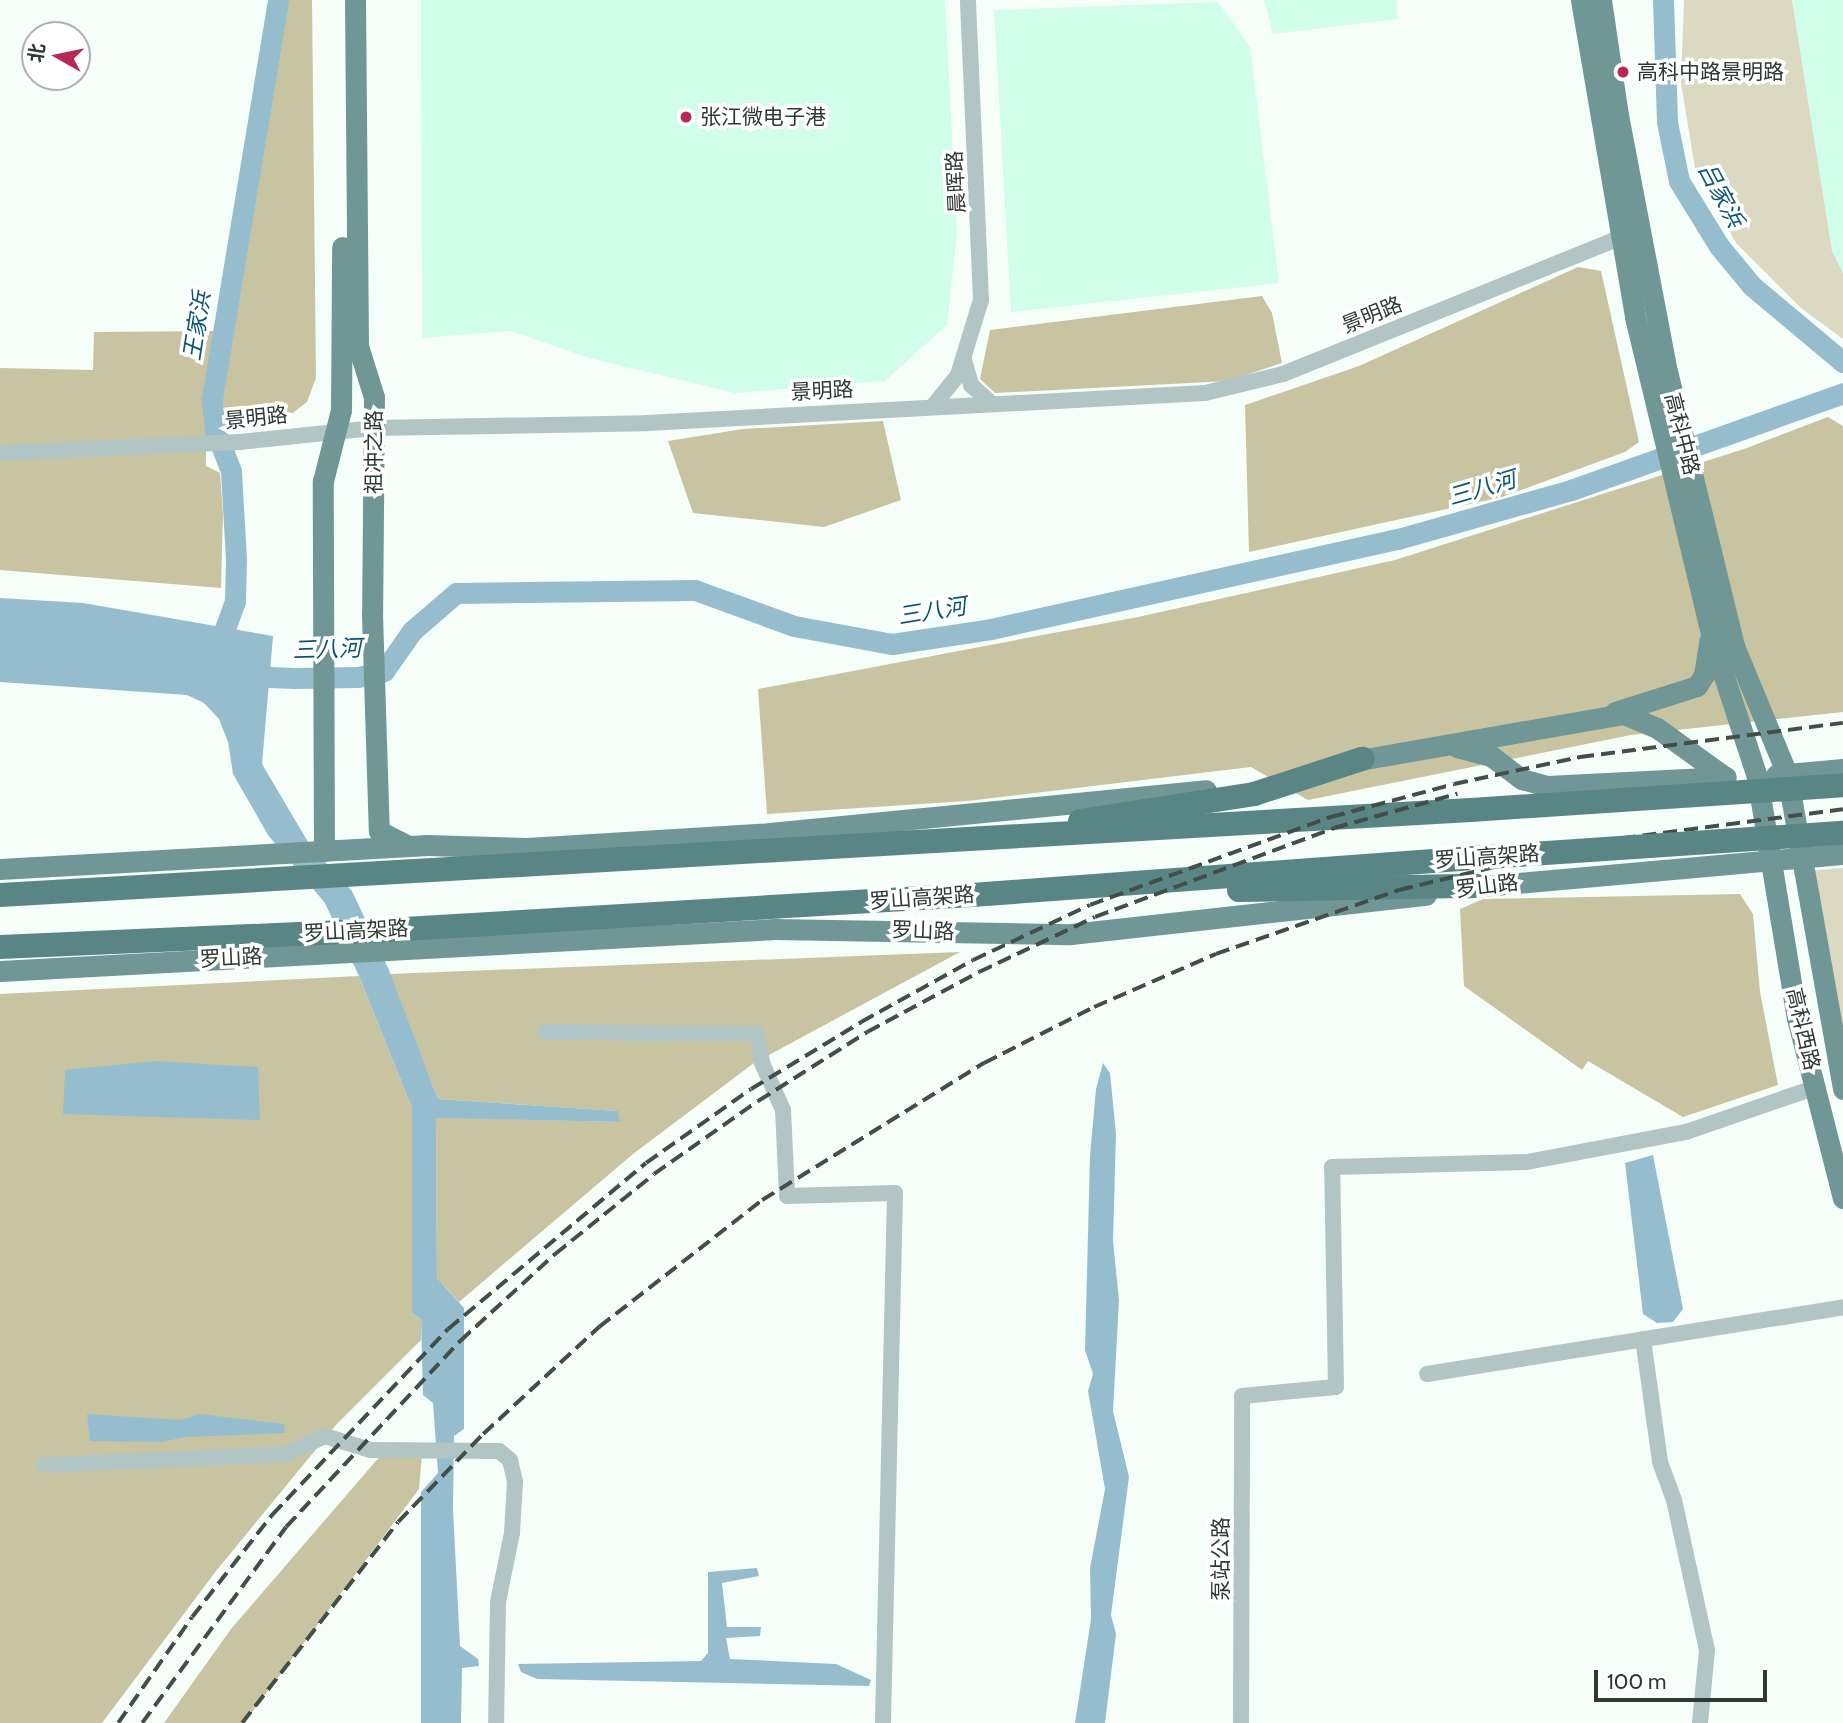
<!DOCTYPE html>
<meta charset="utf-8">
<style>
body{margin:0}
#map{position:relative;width:1843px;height:1723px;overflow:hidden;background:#f6fefa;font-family:Cabin,"Noto Sans SC",sans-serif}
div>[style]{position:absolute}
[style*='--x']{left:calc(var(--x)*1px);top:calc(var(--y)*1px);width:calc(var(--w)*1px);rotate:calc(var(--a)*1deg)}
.built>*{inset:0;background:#d1fee8}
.green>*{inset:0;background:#dbd9c2}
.forest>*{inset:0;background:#c8c4a1}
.water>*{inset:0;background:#96bdce}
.river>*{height:21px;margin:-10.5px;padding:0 10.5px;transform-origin:10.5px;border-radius:10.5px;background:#96bdce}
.minor>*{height:16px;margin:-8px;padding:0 8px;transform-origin:8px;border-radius:8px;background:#b1c5c4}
.major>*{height:21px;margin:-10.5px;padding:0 10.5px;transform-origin:10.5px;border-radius:10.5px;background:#719696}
.highway>*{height:24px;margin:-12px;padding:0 12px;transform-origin:12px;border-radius:12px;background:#598585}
.rail>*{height:3.5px;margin-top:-1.75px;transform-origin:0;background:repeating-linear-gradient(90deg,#414f48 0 14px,transparent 0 21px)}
.highway-bridge>*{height:24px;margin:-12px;padding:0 12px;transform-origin:12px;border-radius:12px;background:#598585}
.dots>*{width:19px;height:19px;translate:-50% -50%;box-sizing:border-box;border:4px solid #fff;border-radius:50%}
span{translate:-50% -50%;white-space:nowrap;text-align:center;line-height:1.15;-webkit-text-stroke:7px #fff;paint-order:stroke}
.poi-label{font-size:21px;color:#2c3a33}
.left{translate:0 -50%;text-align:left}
.street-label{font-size:21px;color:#2c3a33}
.water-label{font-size:23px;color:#09566f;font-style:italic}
.north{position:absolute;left:21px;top:21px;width:70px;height:70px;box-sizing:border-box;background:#fff;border:2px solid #abb0ad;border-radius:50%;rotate:279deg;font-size:19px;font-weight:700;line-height:28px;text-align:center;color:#2c3a33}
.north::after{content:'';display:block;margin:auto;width:24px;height:32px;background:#b82852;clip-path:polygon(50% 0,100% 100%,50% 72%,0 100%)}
.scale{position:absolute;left:1594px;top:1670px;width:173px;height:32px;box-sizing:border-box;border:4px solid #2c3a33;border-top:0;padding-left:9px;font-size:21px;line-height:24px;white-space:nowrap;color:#2c3a33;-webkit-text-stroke:5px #fff;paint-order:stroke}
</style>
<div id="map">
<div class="built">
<i style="clip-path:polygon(421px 0,945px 0,957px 234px,947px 325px,885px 381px,735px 393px,589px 358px,511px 331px,422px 338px)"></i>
<i style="clip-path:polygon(1264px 0,1396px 0,1398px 19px,1273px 34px)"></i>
<i style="clip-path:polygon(1792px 0,1843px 0,1843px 273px,1832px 251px)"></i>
<i style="clip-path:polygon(1218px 2px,1250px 47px,1279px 283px,1011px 312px,994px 10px)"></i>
</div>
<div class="green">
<i style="clip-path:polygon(1684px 0,1792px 0,1832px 251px,1843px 273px,1843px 339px,1801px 308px,1736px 243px,1695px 168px,1681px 83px)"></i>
<i style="clip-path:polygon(1843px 868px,1843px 1039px,1805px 871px)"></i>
</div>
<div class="forest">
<i style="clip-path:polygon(271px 0,312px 0,316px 378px,307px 402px,281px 422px,206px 426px,206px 466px,220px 473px,223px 514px,221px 588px,0 570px,0 368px,93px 370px,94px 332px,214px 331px)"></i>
<i style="clip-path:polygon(1578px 267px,1601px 271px,1639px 442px,1625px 452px,1502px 497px,1249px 552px,1245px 405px,1359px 366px)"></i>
<i style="clip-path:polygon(1262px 296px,1272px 313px,1282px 363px,1228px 381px,995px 393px,980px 379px,990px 330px)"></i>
<i style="clip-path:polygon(1828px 417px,1843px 426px,1843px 712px,1631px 735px,1308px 800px,1251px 767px,967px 801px,767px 814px,758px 689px,1138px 617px,1395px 560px,1744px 449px)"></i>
<i style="clip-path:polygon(883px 421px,901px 500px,824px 527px,693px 513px,668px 441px,743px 429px)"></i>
<i style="clip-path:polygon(1740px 894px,1753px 914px,1760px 992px,1778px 1085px,1683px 1117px,1588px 1061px,1582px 1070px,1464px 986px,1460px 909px,1483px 899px)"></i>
<i style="clip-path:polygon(960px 952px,754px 1063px,633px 1154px,459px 1302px,437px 1278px,436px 1117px,619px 1122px,617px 1111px,438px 1099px,390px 974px)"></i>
<i style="clip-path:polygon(359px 976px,412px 1108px,412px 1313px,421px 1319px,421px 1340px,336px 1425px,216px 1571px,102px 1723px,0 1723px,0 994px)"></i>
<i style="clip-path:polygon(381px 1455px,422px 1455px,419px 1489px,244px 1723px,164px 1723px,231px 1629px)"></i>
</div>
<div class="water">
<i style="clip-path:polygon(0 598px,83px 603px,273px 636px,262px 764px,311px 847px,352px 891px,389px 970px,438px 1099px,618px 1111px,620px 1122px,436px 1118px,437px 1278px,464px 1308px,464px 1429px,454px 1436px,453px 1509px,460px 1646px,478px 1659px,479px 1666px,462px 1668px,461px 1723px,421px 1723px,421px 1492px,438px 1473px,433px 1403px,423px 1395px,421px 1319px,412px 1313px,412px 1108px,359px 976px,325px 903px,268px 835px,233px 774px,228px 742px,219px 719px,204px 703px,187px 695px,0 682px)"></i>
<i style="clip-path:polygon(155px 1061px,258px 1067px,260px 1120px,63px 1114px,65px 1070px)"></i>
<i style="clip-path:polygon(1103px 1063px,1110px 1073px,1116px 1134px,1113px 1241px,1119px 1300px,1113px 1411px,1129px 1477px,1111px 1615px,1116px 1634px,1105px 1723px,1075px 1723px,1091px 1619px,1090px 1568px,1105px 1489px,1088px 1391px,1093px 1374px,1085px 1350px,1090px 1156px,1096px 1089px)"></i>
<i style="clip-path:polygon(1653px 1155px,1683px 1309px,1673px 1322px,1657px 1323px,1643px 1314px,1625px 1163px)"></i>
<i style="clip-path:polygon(87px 1414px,180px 1420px,200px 1414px,284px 1424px,285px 1433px,184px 1437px,163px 1442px,90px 1441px)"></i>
<i style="clip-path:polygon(757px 1568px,759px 1576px,722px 1583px,727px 1627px,761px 1627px,760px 1636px,726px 1638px,730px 1659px,836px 1664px,871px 1680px,869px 1686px,537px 1679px,521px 1672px,518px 1664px,701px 1661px,708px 1653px,708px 1572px)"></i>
</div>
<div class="river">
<i style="--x:1663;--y:0;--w:122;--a:88.1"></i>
<i style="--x:1667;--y:122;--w:60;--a:78.5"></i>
<i style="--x:1679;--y:181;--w:76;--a:58.4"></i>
<i style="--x:1719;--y:246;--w:52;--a:50.5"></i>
<i style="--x:1752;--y:286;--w:119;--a:39.9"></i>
<i style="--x:216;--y:653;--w:55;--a:-69.9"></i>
<i style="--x:235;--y:601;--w:42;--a:-88.6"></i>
<i style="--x:236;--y:559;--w:88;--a:-93.3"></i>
<i style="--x:231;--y:471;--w:44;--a:-111.3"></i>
<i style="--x:215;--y:430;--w:31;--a:-96"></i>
<i style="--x:212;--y:399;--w:404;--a:-80.6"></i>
<i style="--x:242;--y:666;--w:29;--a:22"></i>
<i style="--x:269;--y:677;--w:26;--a:2"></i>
<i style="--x:295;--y:678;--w:63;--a:-0.9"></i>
<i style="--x:358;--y:677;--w:27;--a:-13"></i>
<i style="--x:384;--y:671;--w:49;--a:-55"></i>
<i style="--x:412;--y:631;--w:58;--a:-40.8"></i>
<i style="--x:456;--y:593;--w:239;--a:-0.7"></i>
<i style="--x:695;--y:590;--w:105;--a:20"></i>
<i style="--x:794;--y:626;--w:100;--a:10.4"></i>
<i style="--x:892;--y:644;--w:100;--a:-8.6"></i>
<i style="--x:991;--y:629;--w:417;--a:-12.5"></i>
<i style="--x:1398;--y:539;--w:180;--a:-15.8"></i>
<i style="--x:1571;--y:490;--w:289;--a:-19.6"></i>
</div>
<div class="minor">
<i style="--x:964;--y:360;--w:26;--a:74"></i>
<i style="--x:971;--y:385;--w:27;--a:42"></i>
<i style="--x:933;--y:406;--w:40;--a:-51"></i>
<i style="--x:958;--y:375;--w:78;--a:-73"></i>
<i style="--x:981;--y:300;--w:300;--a:-92.5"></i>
<i style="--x:0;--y:453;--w:240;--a:-2.6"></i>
<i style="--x:240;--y:442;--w:135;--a:-6"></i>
<i style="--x:374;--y:428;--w:273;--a:-1"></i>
<i style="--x:647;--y:423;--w:559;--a:-3.08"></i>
<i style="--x:1205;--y:393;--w:80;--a:-13.7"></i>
<i style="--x:1283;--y:374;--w:363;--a:-22"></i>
<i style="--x:545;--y:1032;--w:212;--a:0.5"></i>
<i style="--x:757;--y:1034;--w:29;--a:80"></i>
<i style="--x:762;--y:1063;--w:51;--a:65.9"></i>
<i style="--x:783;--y:1110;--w:86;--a:87.3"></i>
<i style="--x:787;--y:1196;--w:108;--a:-1.6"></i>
<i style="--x:895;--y:1193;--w:530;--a:91.3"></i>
<i style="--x:1643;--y:1339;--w:124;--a:82.1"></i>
<i style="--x:1660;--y:1462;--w:40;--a:69.8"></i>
<i style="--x:1674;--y:1500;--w:154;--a:77.6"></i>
<i style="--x:1707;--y:1650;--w:73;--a:95.5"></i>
<i style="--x:1427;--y:1374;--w:421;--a:-9.1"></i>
<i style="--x:45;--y:1465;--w:241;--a:-2.6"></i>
<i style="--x:286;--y:1454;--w:43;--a:-24.8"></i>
<i style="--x:325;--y:1436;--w:47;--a:17.3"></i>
<i style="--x:370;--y:1450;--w:129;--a:0.4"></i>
<i style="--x:499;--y:1451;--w:14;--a:39"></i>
<i style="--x:510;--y:1460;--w:23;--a:77"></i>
<i style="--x:515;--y:1482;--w:51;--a:93.4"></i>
<i style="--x:512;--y:1533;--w:70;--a:101.5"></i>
<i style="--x:498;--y:1602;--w:121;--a:90.9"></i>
<i style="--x:1241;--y:1723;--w:327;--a:-89.8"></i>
<i style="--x:1242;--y:1396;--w:94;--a:-5.5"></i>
<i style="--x:1336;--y:1387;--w:220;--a:-91"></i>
<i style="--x:1332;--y:1167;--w:195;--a:-1.5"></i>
<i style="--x:1527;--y:1162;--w:162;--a:-10.7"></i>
<i style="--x:1686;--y:1132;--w:139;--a:-19"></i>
</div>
<div class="major">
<i style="--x:355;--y:0;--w:346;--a:89.5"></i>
<i style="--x:358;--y:346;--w:53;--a:72.6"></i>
<i style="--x:374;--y:397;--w:217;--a:90.5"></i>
<i style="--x:372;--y:614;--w:217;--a:88.2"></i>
<i style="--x:379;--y:831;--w:31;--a:27"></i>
<i style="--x:1581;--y:0;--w:322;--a:80.3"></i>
<i style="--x:1635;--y:317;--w:342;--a:76.5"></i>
<i style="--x:1715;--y:649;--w:135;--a:71.8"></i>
<i style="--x:1757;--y:777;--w:244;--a:80.6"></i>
<i style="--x:1797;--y:1018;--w:186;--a:75.7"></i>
<i style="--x:1601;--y:0;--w:116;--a:81.6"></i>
<i style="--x:1618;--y:115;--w:261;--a:79.2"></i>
<i style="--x:1667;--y:371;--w:283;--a:76.3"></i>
<i style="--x:1734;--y:646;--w:139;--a:67.5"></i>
<i style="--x:1787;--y:774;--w:320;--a:79.9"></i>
<i style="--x:1615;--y:712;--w:86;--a:-17.6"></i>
<i style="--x:1697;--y:686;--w:13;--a:-58"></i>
<i style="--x:1704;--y:675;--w:36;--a:-81"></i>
<i style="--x:1457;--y:747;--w:35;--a:15"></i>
<i style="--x:1491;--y:756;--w:39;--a:37"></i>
<i style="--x:1522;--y:779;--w:26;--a:16"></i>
<i style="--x:1547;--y:786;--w:179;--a:-2.9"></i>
<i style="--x:1348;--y:762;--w:280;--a:-9.9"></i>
<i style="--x:1624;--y:714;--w:36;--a:23"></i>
<i style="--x:1657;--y:728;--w:84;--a:35.8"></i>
<i style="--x:1776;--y:775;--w:67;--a:-5.1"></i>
<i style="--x:324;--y:851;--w:370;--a:-90.2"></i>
<i style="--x:323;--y:481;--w:73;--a:-75.8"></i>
<i style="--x:341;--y:410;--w:163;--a:-89.6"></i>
<i style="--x:0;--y:869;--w:428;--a:-3.2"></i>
<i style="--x:427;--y:845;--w:100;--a:1.7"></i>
<i style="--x:527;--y:848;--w:243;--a:-3.5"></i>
<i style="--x:770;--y:833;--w:438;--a:-5.6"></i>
<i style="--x:1461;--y:888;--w:384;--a:-5.1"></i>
<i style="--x:0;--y:971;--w:776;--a:-3.1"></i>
<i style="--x:775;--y:929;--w:296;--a:1"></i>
<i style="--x:1071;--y:934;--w:357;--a:-6.3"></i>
</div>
<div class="highway">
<i style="--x:1080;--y:821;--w:176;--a:-8.8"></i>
<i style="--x:1254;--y:794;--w:114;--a:-18"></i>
<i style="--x:1239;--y:890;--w:237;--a:-1"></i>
<i style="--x:0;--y:895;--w:1473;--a:-3.31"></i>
<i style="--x:0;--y:947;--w:388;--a:-2.5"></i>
<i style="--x:388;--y:930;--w:585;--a:-3.43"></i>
<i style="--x:972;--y:895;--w:503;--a:-4.22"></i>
</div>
<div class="rail">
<i style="--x:118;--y:1723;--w:129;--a:-55.1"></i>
<i style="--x:192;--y:1617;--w:130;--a:-51.9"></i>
<i style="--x:272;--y:1515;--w:256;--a:-46.6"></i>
<i style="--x:448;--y:1329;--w:258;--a:-40"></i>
<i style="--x:646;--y:1163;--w:128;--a:-35.2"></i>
<i style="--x:751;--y:1089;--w:129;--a:-31.3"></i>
<i style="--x:861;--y:1022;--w:128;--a:-29"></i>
<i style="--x:973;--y:960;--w:129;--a:-25.2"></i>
<i style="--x:1090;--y:905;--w:257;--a:-20.1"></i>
<i style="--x:1331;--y:817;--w:127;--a:-15"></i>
<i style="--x:1454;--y:784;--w:129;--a:-12.1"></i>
<i style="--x:1580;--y:757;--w:265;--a:-7.4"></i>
<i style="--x:142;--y:1723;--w:243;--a:-53.7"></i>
<i style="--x:286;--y:1527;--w:255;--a:-46.9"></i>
<i style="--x:460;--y:1341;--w:129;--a:-42.5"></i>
<i style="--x:555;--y:1254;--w:127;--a:-38.9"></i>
<i style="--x:654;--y:1174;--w:127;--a:-35.1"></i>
<i style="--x:758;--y:1101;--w:129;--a:-32.3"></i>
<i style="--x:867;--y:1032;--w:127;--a:-28.2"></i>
<i style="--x:979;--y:972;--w:128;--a:-25.4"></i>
<i style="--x:1095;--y:917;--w:255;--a:-20.4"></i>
<i style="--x:1334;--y:828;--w:128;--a:-15.5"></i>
<i style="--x:242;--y:1723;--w:254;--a:-52.2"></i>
<i style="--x:398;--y:1522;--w:122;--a:-46"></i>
<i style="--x:483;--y:1434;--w:158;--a:-42.7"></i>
<i style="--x:599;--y:1327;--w:207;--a:-37.9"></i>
<i style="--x:762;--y:1200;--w:261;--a:-31.7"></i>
<i style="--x:984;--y:1063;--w:123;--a:-27"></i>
<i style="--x:1094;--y:1007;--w:133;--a:-23.5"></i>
<i style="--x:1216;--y:954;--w:194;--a:-19.3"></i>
<i style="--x:1399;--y:890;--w:208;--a:-13.6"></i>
<i style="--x:1601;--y:841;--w:244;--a:-7.5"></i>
</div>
<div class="highway-bridge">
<i style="--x:1471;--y:810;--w:373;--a:-3.8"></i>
<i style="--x:1474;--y:858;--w:370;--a:-3.9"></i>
</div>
<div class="dots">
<i style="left:1623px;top:72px;background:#b82852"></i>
<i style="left:686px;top:117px;background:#b82852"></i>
</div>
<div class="poi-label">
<span class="left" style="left:1637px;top:72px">高科中路景明路</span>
<span class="left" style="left:700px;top:117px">张江微电子港</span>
</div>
<div class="street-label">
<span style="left:956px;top:182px;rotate:-93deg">晨晖路</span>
<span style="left:1372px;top:315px;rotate:-22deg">景明路</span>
<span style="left:822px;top:391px;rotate:-3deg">景明路</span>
<span style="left:256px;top:418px;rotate:-6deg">景明路</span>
<span style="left:1682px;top:434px;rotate:76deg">高科中路</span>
<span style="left:374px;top:452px;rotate:-90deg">祖冲之路</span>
<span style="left:1487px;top:857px;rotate:-4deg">罗山高架路</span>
<span style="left:1487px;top:886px;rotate:-7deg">罗山路</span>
<span style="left:922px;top:898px;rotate:-4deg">罗山高架路</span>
<span style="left:356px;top:931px;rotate:-3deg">罗山高架路</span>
<span style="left:923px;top:931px;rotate:2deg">罗山路</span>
<span style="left:231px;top:958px;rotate:-3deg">罗山路</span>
<span style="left:1803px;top:1029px;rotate:77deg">高科西路</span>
<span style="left:1221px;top:1559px;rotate:-90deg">泵站公路</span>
</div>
<div class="water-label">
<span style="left:1721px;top:195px;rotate:62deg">吕家浜</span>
<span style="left:197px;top:326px;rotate:-81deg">王家浜</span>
<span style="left:1482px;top:488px;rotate:-16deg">三八河</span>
<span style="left:932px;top:611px;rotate:-9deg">三八河</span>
<span style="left:327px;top:649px;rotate:-2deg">三八河</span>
</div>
<div class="north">北</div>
<div class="scale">100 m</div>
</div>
